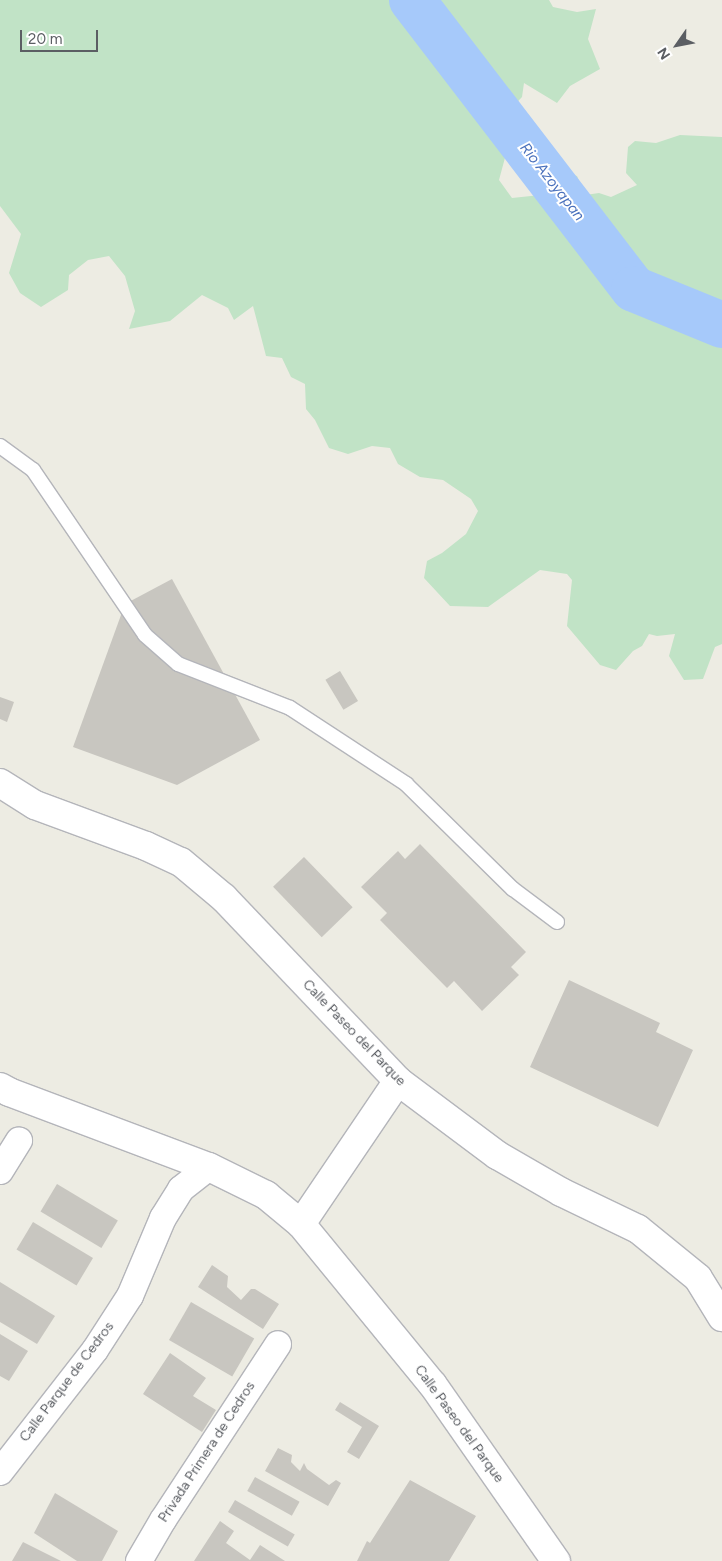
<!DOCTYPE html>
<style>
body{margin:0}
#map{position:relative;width:722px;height:1561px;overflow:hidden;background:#edece3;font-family:Figtree,sans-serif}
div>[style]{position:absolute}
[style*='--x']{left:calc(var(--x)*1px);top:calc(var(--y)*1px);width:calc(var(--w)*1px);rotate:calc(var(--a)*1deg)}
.green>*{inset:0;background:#c1e3c6}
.river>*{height:46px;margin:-23px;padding:0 23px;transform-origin:23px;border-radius:23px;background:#a6c9fa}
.building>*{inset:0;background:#c8c6c0;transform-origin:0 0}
.roads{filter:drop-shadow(1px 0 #b4b5ba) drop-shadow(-1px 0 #b4b5ba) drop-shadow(0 1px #b4b5ba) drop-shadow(0 -1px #b4b5ba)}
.lane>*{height:14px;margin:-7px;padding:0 7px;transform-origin:7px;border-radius:7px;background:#fff}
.street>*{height:26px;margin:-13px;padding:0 13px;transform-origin:13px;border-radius:13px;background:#fff}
.secondary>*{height:28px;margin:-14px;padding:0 14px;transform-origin:14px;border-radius:14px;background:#fff}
span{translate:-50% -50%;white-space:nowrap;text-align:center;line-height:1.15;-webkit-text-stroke:4px #fff;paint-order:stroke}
.street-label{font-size:14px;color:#5b5e63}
.water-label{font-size:15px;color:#4a71bc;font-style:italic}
.north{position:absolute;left:652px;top:20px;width:50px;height:50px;-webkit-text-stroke:4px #fff;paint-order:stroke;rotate:237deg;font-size:14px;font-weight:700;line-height:20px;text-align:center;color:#5b5e63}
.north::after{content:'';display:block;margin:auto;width:18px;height:22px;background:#5b5e63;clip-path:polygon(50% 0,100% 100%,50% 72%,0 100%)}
.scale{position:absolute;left:20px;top:30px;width:78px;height:22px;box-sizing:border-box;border:2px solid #5b5e63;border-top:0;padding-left:6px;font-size:15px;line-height:18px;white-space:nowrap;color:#5b5e63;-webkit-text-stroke:4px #fff;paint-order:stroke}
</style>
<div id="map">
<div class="green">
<i style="clip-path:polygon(0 0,549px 0,553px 7px,577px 12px,596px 9px,588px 39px,600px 69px,570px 86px,557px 103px,524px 83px,522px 97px,502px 118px,509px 143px,499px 180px,512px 198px,550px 194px,562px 172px,577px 176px,585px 195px,599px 193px,611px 197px,637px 185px,626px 173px,628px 147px,635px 141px,656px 143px,680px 135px,722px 137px,722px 644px,715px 647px,703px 679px,684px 680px,669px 656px,675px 634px,657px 636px,649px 634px,642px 646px,633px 651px,616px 670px,600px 665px,567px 626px,572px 580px,567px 574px,540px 570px,488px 607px,450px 606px,424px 578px,427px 561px,442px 553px,466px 534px,478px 511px,471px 499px,443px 480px,420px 477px,398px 464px,390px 448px,372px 446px,348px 454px,329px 448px,315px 420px,306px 409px,305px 384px,291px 377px,282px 358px,266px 356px,253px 306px,234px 320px,228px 308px,202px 295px,170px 321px,129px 329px,135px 311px,125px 276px,109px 256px,88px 260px,69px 275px,68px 290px,41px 307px,20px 293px,9px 273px,21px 234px,0 206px)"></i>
</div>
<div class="river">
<i style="--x:412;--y:0;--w:364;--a:52.5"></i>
<i style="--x:634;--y:289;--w:95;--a:22.2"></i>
</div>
<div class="building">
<i style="clip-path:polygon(172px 579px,260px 740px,177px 785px,73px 747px,125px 604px)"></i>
<i style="left:340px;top:671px;width:35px;height:17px;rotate:59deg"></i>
<i style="clip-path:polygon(0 697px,14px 702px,7px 722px,0 719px)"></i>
<i style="clip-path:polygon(420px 844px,526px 952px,511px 967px,519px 975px,482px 1011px,454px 981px,447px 988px,380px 920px,387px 913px,361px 887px,398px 851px,405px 859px)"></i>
<i style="left:304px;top:857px;width:70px;height:43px;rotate:46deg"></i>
<i style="clip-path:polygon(569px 980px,660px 1023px,656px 1032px,693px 1050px,658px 1127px,530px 1067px)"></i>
<i style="left:57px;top:1184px;width:71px;height:32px;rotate:31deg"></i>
<i style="left:33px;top:1222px;width:70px;height:32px;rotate:31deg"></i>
<i style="clip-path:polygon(212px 1265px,228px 1276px,227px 1287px,241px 1300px,251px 1289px,255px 1289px,279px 1304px,263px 1329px,198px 1287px)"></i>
<i style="clip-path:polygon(0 1282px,55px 1316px,37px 1344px,0 1322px)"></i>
<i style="left:191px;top:1302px;width:73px;height:44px;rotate:30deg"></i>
<i style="clip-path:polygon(0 1334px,28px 1351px,9px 1381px,0 1376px)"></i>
<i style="clip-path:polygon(170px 1353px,206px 1378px,193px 1396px,216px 1410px,202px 1432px,143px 1394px)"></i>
<i style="clip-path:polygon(340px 1402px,379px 1426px,359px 1459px,347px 1452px,362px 1427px,335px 1410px)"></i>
<i style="clip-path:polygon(278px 1448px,292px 1455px,291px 1462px,300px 1471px,304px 1463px,307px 1469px,329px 1485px,336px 1480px,341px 1483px,328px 1506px,265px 1471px)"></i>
<i style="left:255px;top:1477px;width:51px;height:16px;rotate:29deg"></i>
<i style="clip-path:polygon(410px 1480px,476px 1516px,449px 1561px,357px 1561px,367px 1541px,370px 1543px)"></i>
<i style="clip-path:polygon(55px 1493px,118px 1531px,102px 1561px,77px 1561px,34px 1533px)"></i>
<i style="left:235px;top:1500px;width:69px;height:14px;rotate:30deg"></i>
<i style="clip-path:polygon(220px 1521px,234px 1531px,226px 1543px,250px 1560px,260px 1545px,285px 1561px,194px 1561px)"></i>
<i style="clip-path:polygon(23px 1542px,61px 1561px,12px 1561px)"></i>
</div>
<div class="roads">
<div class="lane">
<i style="--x:0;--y:446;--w:41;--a:36"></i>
<i style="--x:33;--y:470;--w:199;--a:55.8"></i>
<i style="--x:145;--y:635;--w:44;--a:41.3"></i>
<i style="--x:178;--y:664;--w:120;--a:21.4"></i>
<i style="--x:290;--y:708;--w:139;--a:33.2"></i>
<i style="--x:406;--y:784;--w:150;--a:44.5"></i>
<i style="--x:513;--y:889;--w:55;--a:36.9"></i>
</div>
<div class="street">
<i style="--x:0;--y:1171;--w:36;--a:-58"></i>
<i style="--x:0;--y:1472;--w:155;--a:-52.1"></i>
<i style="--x:95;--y:1350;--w:64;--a:-57.1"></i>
<i style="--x:130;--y:1296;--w:85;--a:-67.1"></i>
<i style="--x:163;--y:1218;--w:34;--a:-58"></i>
<i style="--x:181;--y:1189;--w:36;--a:-38"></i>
<i style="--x:139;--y:1561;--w:48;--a:-59.7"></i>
<i style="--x:163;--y:1520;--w:210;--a:-56.8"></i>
</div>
<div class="secondary">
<i style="--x:0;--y:783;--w:41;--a:32.2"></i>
<i style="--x:35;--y:805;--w:118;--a:20.3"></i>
<i style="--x:146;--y:846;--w:38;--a:25"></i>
<i style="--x:181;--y:862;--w:56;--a:39.9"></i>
<i style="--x:224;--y:898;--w:253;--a:46.4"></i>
<i style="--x:398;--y:1081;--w:124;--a:36.8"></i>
<i style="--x:497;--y:1155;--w:74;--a:30"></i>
<i style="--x:561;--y:1192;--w:85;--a:25.7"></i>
<i style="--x:638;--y:1229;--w:77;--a:39.2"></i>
<i style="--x:698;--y:1278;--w:46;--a:58.4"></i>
<i style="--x:0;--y:1087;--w:10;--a:29"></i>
<i style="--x:9;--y:1092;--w:214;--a:20.6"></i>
<i style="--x:209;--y:1167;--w:64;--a:26.2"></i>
<i style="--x:266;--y:1195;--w:45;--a:39.6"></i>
<i style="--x:301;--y:1224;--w:208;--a:50.7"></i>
<i style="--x:433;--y:1385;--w:215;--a:55.1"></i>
<i style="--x:301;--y:1224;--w:173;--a:-55.9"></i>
</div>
</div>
<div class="street-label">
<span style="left:354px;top:1033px;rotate:46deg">Calle Paseo del Parque</span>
<span style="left:67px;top:1382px;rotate:-53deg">Calle Parque de Cedros</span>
<span style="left:459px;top:1424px;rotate:54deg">Calle Paseo del Parque</span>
<span style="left:207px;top:1452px;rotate:-57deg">Privada Primera de Cedros</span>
</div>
<div class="water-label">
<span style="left:552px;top:182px;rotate:52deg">Rio Azoyapan</span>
</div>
<div class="north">N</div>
<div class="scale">20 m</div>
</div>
